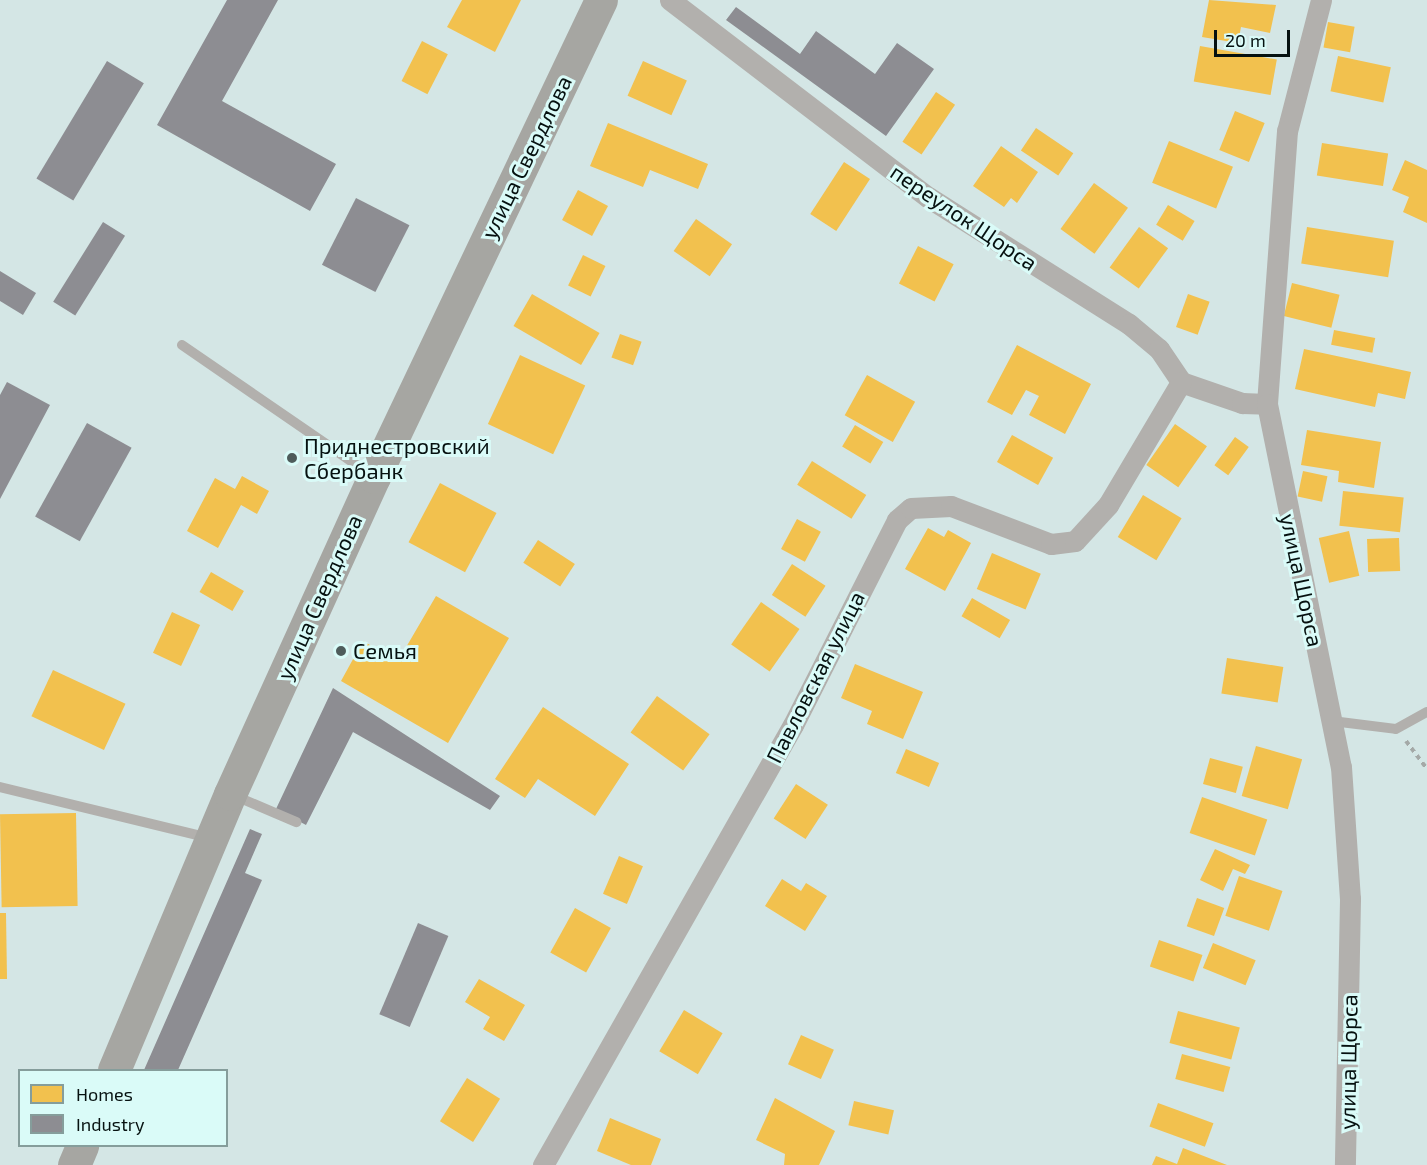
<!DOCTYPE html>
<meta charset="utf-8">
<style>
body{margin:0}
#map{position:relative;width:1427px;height:1165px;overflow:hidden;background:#d4e6e5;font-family:"Exo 2",sans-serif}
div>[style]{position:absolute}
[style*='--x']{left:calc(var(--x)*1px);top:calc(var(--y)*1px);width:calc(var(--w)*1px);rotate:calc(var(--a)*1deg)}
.homes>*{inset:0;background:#f2c14e;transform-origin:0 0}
.industry>*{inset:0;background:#8d8d92;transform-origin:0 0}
.path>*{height:4px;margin-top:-2px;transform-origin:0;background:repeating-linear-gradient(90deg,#a4a9a7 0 4.5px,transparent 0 9px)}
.service>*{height:10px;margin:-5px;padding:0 5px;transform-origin:5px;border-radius:5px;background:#b2b0ad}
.minor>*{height:21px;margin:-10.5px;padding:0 10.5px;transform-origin:10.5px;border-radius:10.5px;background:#b2b0ad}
.trunk>*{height:33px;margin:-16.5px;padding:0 16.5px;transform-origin:16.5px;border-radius:16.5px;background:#a6a6a2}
.dots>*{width:16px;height:16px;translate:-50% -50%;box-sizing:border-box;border:3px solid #dafbf8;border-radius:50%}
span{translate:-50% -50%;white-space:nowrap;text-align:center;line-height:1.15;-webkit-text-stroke:6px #dafbf8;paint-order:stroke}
.street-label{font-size:22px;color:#061110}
.poi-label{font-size:22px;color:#061110}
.left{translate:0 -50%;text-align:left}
.legend{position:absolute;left:18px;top:1069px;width:210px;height:78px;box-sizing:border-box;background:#dafbf8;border:2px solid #859d9b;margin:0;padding:8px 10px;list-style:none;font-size:18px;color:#061110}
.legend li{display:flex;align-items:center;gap:12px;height:30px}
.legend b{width:30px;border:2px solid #859d9b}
.scale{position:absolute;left:1214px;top:30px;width:76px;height:27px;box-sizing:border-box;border:3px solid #061110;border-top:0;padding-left:8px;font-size:18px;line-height:21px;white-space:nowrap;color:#061110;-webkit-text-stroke:4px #dafbf8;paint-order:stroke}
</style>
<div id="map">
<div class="homes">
<i style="clip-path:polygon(462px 0,521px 0,495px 52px,447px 27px)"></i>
<i style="clip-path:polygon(1209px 0,1276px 5px,1270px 33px,1241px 27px,1238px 43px,1202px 37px)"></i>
<i style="left:1328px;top:22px;width:27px;height:26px;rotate:10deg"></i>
<i style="left:422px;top:41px;width:29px;height:45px;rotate:27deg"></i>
<i style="left:1200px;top:46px;width:78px;height:36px;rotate:10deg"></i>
<i style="left:1338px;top:56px;width:54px;height:36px;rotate:12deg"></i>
<i style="left:643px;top:61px;width:48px;height:38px;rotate:24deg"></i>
<i style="left:936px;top:92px;width:23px;height:60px;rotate:34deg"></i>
<i style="left:1235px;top:111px;width:32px;height:42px;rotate:22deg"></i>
<i style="clip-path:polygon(608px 123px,708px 164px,698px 189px,650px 170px,643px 187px,590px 166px)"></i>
<i style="left:1036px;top:128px;width:45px;height:27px;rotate:34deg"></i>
<i style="left:1169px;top:141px;width:69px;height:45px;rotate:22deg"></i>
<i style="left:1322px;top:143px;width:67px;height:33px;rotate:9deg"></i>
<i style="clip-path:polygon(1001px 146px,1038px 172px,1017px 203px,1011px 198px,1004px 207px,973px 186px)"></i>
<i style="clip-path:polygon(1405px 160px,1427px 170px,1427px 223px,1403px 212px,1409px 197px,1392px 190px)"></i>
<i style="left:844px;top:162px;width:31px;height:62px;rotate:33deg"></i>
<i style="left:1094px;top:183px;width:42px;height:57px;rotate:36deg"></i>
<i style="left:578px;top:190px;width:34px;height:34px;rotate:28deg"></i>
<i style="left:1168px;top:205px;width:31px;height:23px;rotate:31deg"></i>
<i style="left:696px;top:219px;width:44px;height:39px;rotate:35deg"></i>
<i style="left:1139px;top:227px;width:36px;height:50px;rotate:36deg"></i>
<i style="left:1307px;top:227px;width:88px;height:37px;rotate:9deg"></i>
<i style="left:918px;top:246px;width:40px;height:42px;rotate:27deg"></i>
<i style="left:583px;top:255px;width:25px;height:34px;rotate:26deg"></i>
<i style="left:1292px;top:283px;width:49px;height:34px;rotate:14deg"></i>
<i style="left:532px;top:294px;width:78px;height:37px;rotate:30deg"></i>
<i style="left:1188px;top:294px;width:23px;height:35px;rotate:20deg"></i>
<i style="left:1334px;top:330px;width:42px;height:15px;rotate:11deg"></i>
<i style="left:620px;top:334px;width:23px;height:25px;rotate:20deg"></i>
<i style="clip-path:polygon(1017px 345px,1091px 384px,1065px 434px,1029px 415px,1039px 396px,1026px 390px,1012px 415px,987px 402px)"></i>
<i style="clip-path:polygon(1304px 349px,1411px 372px,1405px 399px,1378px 393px,1375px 407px,1295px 389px)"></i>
<i style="left:520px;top:355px;width:72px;height:76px;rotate:25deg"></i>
<i style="left:867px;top:375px;width:55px;height:46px;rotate:29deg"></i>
<i style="left:1175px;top:424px;width:39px;height:50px;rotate:35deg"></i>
<i style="left:855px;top:425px;width:33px;height:25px;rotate:31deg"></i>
<i style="clip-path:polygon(1307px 430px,1381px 442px,1374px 488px,1338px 482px,1339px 471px,1301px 465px)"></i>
<i style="left:1012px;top:435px;width:47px;height:31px;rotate:29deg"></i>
<i style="left:1235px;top:437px;width:17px;height:35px;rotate:36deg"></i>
<i style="left:812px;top:461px;width:64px;height:28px;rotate:32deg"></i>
<i style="left:1303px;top:471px;width:25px;height:26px;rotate:12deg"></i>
<i style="clip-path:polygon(242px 476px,269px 491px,257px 514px,241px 505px,218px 548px,187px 531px,215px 478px,235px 489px)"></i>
<i style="left:440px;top:483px;width:64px;height:67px;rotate:28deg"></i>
<i style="left:1343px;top:491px;width:61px;height:35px;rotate:6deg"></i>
<i style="left:1143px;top:495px;width:45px;height:49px;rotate:31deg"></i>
<i style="left:797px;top:519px;width:27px;height:34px;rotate:28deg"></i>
<i style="clip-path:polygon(928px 528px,944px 537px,948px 530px,971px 543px,945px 591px,905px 569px)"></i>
<i style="left:1349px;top:531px;width:46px;height:31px;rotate:77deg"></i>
<i style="left:1399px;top:538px;width:33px;height:32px;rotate:88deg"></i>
<i style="left:538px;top:540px;width:44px;height:27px;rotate:33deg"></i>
<i style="left:992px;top:553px;width:53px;height:39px;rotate:23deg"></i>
<i style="left:792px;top:564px;width:40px;height:37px;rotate:33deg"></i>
<i style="left:211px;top:572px;width:38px;height:23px;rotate:30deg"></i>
<i style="clip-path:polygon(436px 596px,509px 638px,448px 743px,341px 681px,363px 641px,398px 661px)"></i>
<i style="left:972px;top:598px;width:44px;height:21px;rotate:30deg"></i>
<i style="left:761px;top:602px;width:47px;height:52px;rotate:35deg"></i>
<i style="left:172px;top:612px;width:31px;height:45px;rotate:25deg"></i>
<i style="left:1227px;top:658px;width:57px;height:36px;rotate:9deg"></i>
<i style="clip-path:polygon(855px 664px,923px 692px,903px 739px,867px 724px,872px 711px,841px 698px)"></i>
<i style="left:53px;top:670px;width:80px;height:51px;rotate:25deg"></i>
<i style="left:657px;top:696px;width:65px;height:45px;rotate:36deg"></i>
<i style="clip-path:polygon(543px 707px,629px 764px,595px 816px,538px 779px,525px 798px,495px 779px)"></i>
<i style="left:1256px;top:746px;width:48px;height:52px;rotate:16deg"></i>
<i style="left:906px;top:749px;width:36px;height:26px;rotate:23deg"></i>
<i style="left:1210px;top:758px;width:34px;height:27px;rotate:15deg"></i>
<i style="left:796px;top:784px;width:38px;height:41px;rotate:33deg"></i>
<i style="left:1202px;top:797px;width:69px;height:38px;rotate:19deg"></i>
<i style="left:76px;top:813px;width:93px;height:76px;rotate:89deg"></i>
<i style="clip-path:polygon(1215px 849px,1250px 865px,1245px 874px,1233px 869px,1223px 891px,1200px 880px)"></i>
<i style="left:619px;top:856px;width:26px;height:41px;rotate:23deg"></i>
<i style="left:1239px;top:876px;width:46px;height:42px;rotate:19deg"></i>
<i style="clip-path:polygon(782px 879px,801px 891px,806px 883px,827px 896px,805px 931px,765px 906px)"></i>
<i style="left:1197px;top:898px;width:29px;height:30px;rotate:20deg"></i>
<i style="left:575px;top:908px;width:41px;height:51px;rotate:29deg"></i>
<i style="clip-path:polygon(0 913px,6px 913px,7px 979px,0 979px)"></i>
<i style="left:1159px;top:940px;width:46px;height:28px;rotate:19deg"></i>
<i style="left:1213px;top:943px;width:46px;height:27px;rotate:22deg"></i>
<i style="clip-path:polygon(479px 979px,525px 1005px,504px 1041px,483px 1029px,490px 1017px,465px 1002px)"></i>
<i style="left:684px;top:1010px;width:45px;height:48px;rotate:31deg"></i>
<i style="left:1178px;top:1011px;width:64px;height:33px;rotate:15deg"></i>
<i style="left:801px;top:1035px;width:36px;height:32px;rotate:24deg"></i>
<i style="left:1182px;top:1054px;width:50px;height:26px;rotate:15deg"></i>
<i style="left:467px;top:1078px;width:39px;height:51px;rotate:32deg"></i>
<i style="clip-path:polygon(775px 1098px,835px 1131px,819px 1165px,784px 1165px,785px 1154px,756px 1140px)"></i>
<i style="left:854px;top:1101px;width:41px;height:25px;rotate:13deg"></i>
<i style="left:1158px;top:1103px;width:59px;height:25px;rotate:20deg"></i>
<i style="clip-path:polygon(610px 1118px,661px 1139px,651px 1165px,631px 1165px,597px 1151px)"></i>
<i style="clip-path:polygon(1183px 1148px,1227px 1165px,1152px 1165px,1156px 1156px,1177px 1164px)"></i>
</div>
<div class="industry">
<i style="clip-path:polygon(227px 0,278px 0,222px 101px,336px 164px,310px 211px,157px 125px)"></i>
<i style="clip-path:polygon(736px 7px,800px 54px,816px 31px,875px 74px,897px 43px,934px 69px,886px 136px,726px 20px)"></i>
<i style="left:107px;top:61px;width:43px;height:137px;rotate:31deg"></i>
<i style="left:356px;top:198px;width:60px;height:75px;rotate:27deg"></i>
<i style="left:103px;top:222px;width:26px;height:94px;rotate:32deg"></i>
<i style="clip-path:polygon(0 271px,36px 293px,23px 315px,0 301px)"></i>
<i style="clip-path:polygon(7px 382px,50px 405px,0 499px,0 395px)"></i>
<i style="left:87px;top:423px;width:51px;height:107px;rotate:29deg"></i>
<i style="clip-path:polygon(333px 688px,500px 796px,490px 810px,353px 732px,306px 825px,276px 809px)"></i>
<i style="clip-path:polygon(250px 829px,262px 834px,245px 873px,262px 880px,178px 1070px,144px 1070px)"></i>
<i style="left:418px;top:923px;width:33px;height:99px;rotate:23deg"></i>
</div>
<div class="path">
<i style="--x:1406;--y:741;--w:35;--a:53"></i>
</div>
<div class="service">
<i style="--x:182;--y:345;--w:229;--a:34.5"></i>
<i style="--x:1332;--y:721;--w:64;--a:7.1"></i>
<i style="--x:1396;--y:729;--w:35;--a:-29"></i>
<i style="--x:0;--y:787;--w:215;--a:13.7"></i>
<i style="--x:233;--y:795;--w:69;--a:23.2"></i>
</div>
<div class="minor">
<i style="--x:670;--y:0;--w:325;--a:37.4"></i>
<i style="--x:928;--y:197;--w:238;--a:32.3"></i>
<i style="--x:1129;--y:324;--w:39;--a:40"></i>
<i style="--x:1159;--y:349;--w:40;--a:56"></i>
<i style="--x:1181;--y:382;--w:65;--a:19"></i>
<i style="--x:1242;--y:403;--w:25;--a:2"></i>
<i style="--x:1321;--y:0;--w:135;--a:104.5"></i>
<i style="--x:1287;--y:131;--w:274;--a:94.2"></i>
<i style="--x:1267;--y:404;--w:370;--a:78.5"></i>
<i style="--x:1341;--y:767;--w:132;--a:86.1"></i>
<i style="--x:1350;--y:899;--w:266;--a:91.1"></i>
<i style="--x:543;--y:1165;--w:506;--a:-60.4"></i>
<i style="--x:793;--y:725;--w:230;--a:-63.1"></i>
<i style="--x:897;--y:520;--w:18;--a:-41"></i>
<i style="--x:911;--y:508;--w:40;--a:-2.9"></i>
<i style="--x:951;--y:506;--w:107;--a:20.8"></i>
<i style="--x:1051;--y:544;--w:24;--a:-7"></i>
<i style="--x:1075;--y:541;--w:49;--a:-47.5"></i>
<i style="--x:1108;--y:505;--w:143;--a:-59.3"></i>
</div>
<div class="trunk">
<i style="--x:114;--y:1070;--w:299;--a:-67.2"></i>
<i style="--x:230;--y:794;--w:348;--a:-65.6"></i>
<i style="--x:374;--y:477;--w:528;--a:-64.55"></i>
<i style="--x:74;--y:1165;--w:21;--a:-67"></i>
</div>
<div class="dots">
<i style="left:292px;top:458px;background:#4e5c5b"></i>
<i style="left:341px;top:651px;background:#4e5c5b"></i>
</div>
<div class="street-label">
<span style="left:526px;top:157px;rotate:-64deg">улица Свердлова</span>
<span style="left:964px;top:217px;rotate:34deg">переулок Щорса</span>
<span style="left:1302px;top:580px;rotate:78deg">улица Щорса</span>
<span style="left:319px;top:597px;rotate:-66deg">улица Свердлова</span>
<span style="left:815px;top:677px;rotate:-63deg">Павловская улица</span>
<span style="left:1348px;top:1062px;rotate:-89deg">улица Щорса</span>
</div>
<div class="poi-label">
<span class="left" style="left:304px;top:458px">Приднестровский<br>Сбербанк</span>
<span class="left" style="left:353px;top:651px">Семья</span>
</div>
<ul class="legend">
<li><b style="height:16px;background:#f2c14e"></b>Homes</li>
<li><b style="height:16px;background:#8d8d92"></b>Industry</li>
</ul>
<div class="scale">20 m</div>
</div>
